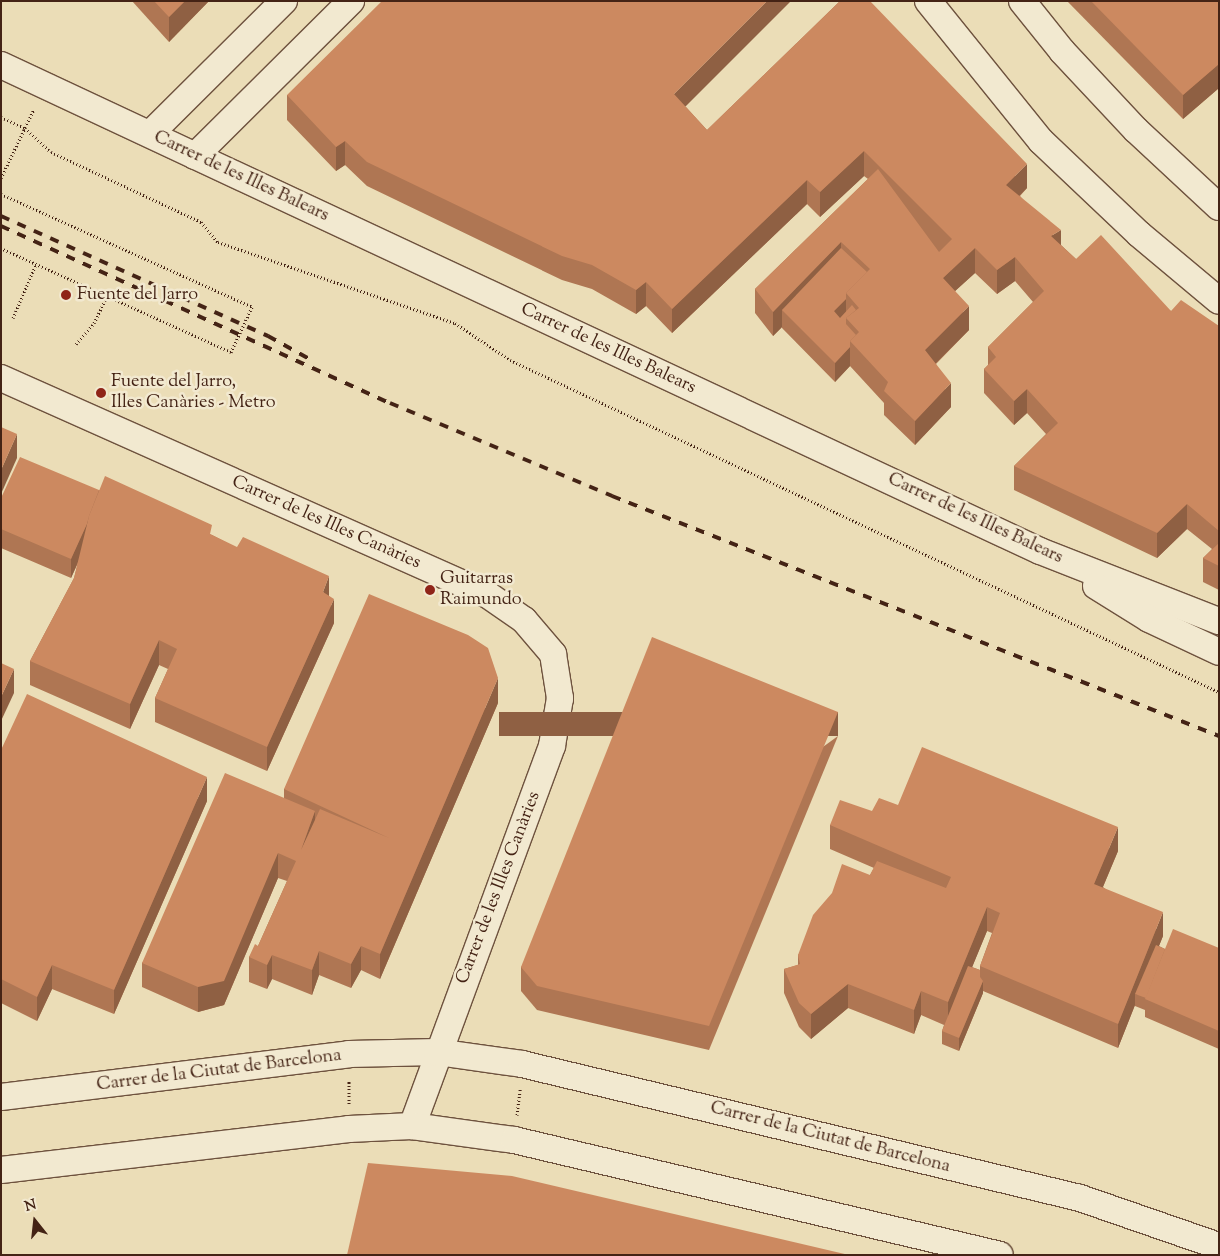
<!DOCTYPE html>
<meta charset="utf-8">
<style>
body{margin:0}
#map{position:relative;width:1220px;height:1256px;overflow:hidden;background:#ebddb7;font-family:"Sorts Mill Goudy",serif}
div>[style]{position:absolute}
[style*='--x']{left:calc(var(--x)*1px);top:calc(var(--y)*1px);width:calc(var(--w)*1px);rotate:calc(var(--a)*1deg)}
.path>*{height:3px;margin-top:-1.5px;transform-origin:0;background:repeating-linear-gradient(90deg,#442315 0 1px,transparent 0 3.5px)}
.roads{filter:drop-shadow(1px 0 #6e523e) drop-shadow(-1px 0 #6e523e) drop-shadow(0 1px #6e523e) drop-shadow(0 -1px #6e523e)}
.minor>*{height:26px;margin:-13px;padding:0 13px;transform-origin:13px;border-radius:13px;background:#f2e9d0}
.rail>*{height:4px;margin-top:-2px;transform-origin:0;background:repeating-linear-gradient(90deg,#442315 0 9px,transparent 0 18px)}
.wall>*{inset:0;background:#af7653}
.shaded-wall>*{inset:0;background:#8f6043;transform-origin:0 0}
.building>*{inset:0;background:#cc8960}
.dots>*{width:14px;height:14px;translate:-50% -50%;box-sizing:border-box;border:2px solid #f2e9d0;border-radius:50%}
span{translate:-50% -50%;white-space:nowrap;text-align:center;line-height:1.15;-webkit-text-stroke:5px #f2e9d0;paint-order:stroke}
.street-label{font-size:18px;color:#442315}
.poi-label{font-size:18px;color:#442315}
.left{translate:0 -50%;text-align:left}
.frame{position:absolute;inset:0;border:2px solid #442315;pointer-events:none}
.north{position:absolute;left:10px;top:1196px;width:50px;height:50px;-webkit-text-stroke:4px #f2e9d0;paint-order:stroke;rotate:344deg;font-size:14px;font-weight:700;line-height:20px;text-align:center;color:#442315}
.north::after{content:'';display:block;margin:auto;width:18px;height:22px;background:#442315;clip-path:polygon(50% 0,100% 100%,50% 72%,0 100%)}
</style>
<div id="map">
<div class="path">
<i style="--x:1;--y:117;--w:26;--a:25"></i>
<i style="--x:25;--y:128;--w:35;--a:43"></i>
<i style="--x:51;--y:152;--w:166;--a:25"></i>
<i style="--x:201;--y:222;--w:26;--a:50"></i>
<i style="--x:218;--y:242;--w:250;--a:18.9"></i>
<i style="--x:455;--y:323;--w:66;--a:33.9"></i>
<i style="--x:510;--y:360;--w:783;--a:25.09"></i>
<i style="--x:1;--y:178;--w:76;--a:-64.4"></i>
<i style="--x:1;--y:194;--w:275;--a:24.2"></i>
<i style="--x:252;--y:307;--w:50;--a:115"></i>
<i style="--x:231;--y:352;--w:252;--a:-155.7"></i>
<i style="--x:13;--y:318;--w:59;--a:-66.9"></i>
<i style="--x:76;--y:344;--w:28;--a:-49"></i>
<i style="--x:94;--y:323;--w:30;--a:-64"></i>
<i style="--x:349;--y:1104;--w:24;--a:-90"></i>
<i style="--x:517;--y:1115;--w:26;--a:-83"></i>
</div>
<div class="roads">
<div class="minor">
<i style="--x:928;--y:1;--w:180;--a:51.1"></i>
<i style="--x:1041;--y:141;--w:135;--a:43.5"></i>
<i style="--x:1139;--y:234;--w:104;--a:39.9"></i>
<i style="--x:1022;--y:1;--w:64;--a:51.3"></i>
<i style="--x:1062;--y:51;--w:108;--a:46.9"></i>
<i style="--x:1136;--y:130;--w:113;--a:42.9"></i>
<i style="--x:1;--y:65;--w:1147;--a:25.07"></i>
<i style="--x:1040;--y:551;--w:192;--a:21.4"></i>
<i style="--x:150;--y:134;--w:189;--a:-44.8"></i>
<i style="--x:195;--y:156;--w:220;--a:-44.8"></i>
<i style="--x:1;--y:378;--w:533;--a:24.02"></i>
<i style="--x:488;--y:595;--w:44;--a:34.8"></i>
<i style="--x:524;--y:620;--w:45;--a:49.5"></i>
<i style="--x:553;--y:654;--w:45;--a:81"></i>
<i style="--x:560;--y:698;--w:49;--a:99.5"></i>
<i style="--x:552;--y:746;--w:405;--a:110.2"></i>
<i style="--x:1096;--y:586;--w:62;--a:31.9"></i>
<i style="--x:1149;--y:619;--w:77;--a:25.2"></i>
<i style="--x:1;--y:1097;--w:351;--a:-7"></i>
<i style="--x:349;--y:1054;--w:88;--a:-1.3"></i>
<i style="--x:437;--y:1052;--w:86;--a:8"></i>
<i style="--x:522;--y:1064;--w:574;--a:13.5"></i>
<i style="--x:1080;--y:1198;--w:147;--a:19.1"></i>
<i style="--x:1;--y:1170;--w:350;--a:-6.7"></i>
<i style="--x:349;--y:1129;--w:63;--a:-2.7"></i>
<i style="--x:412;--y:1126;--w:103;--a:7.8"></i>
<i style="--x:514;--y:1140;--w:499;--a:13.3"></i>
</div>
</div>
<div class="rail">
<i style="--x:1;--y:216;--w:293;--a:24.2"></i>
<i style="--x:268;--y:336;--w:51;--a:29.1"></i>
<i style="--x:1;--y:226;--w:427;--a:24.5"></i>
<i style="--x:390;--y:403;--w:241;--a:22.7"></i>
<i style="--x:612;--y:496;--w:653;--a:21.57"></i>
</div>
<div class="wall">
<i style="clip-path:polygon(132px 1px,209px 1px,169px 42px)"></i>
<i style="clip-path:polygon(840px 1px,1027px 188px,1020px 196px,1061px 245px,1076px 259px,1171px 311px,1219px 326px,1219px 590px,1203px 582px,1203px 558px,1212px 549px,1187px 529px,1157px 558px,1014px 490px,1014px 466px,1046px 434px,1027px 413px,1014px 425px,984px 393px,984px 369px,988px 365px,988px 347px,1033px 302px,1015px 281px,997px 294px,975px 273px,955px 291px,969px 330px,936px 364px,951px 407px,915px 445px,884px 415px,884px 403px,850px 366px,835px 382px,782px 328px,782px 327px,773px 336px,755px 313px,755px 289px,868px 179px,864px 176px,820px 217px,807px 204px,672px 333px,646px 306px,636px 314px,592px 289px,562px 280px,367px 186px,345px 165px,336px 171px,287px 120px,287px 95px,686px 107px,707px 130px)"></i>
<i style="clip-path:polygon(1067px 1px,1219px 1px,1219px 88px,1183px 119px)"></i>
<i style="clip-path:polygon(99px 490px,212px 535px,329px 596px,334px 623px,267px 771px,155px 722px,155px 698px,168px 669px,159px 665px,130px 729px,30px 685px,30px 661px,74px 578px,78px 563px,71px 578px,1px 548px,1px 498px)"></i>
<i style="clip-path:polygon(498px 703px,380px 979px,361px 970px,351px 988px,319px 975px,312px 995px,272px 979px,267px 989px,249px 982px,249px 957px,258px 946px,287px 881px,278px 878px,224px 1005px,198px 1012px,142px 987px,142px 963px,284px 798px,284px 789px)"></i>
<i style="clip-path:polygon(838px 736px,709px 1050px,537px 1010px,521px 991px,521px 967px)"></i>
<i style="clip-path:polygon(1px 750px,207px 801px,114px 1014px,52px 989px,37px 1021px,1px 1003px)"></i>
<i style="clip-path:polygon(evenodd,898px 805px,1118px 851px,1103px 887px,1163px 936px,1159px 946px,1165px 949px,1219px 948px,1219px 1049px,1145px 1017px,1145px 1010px,1135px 1006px,1135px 1005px,1118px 1048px,983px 991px,983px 993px,959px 1051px,942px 1044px,942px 1031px,944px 1025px,921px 1015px,914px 1034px,848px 1008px,811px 1039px,799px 1027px,784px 993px,784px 969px,798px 965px,798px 955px,870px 875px,874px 868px,830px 849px,830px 825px,872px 811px,898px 805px,987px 931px,992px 933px,980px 966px,980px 970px,972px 967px,987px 931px)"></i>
</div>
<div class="shaded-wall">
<i style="clip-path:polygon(185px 1px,209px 1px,169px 42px,169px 17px)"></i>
<i style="clip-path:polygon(767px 1px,791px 1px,674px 118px,674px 94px)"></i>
<i style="clip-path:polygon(1219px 64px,1219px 88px,1183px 119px,1183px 95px)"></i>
<i style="clip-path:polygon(345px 141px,345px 165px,336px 171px,336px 147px)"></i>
<i style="clip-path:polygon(864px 151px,864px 176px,820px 217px,820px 192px)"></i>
<i style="clip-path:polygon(1027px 164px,1027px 188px,1006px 209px,1006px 185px)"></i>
<i style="clip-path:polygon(807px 180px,807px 204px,672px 333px,672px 309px)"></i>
<i style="clip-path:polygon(1061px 230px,1061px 254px,1051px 236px)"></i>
<i style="clip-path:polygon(841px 242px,841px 266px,782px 310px,782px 327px,773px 336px,773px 312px)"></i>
<i style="clip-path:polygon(975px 248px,975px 273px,943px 302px,943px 278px)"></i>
<i style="clip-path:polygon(1015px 257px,1015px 281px,997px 294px,997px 270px)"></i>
<i style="clip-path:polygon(646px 282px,646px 306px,636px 314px,636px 290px)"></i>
<i style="clip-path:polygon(846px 299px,846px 317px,834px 330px,834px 311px)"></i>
<i style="clip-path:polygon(969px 306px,969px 330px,925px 374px,925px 350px)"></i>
<i style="clip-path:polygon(850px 347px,850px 366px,835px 382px,835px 363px)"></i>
<i style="clip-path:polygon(951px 383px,951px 407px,915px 445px,915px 421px)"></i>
<i style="clip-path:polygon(1027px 389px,1027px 413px,1014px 425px,1014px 401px)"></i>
<i style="clip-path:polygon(17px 434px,17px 458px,1px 494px,1px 470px)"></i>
<i style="clip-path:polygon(101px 491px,101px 509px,71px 578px,71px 559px)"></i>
<i style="clip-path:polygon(1187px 504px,1187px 529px,1157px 558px,1157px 533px)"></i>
<i style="clip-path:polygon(329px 576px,329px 600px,323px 592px)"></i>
<i style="clip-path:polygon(334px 599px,334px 623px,267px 771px,267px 747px)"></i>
<i style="clip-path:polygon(159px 640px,159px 665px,130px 729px,130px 704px)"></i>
<i style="clip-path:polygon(14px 669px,14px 693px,1px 721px,1px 697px)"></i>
<i style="clip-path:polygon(498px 678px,498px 703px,380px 979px,380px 954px)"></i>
<i style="left:838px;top:712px;width:24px;height:339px;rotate:90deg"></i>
<i style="clip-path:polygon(207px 777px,207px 801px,114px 1014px,114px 990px)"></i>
<i style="clip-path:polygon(315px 811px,315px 835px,301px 850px)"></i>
<i style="clip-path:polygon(1118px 827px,1118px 851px,1094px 908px,1094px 884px)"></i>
<i style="clip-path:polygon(278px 853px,278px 878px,224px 1005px,198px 1012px,198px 987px)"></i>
<i style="clip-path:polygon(987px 907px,987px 931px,948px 1026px,948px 1002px)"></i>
<i style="clip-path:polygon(1163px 912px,1163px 936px,1139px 995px,1135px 994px,1135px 1005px,1118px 1048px,1118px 1024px)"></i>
<i style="clip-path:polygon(361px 946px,361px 970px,351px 988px,351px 964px)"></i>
<i style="clip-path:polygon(319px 951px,319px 975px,312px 995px,312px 970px)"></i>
<i style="clip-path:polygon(272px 955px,272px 979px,267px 989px,267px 965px)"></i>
<i style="clip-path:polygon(52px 965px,52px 989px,37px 1021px,37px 997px)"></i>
<i style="clip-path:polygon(983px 981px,983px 993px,959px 1051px,959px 1038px)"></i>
<i style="clip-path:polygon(848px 984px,848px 1008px,811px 1039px,811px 1014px)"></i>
<i style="clip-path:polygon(921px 991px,921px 1015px,914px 1034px,914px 1010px)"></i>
</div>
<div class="building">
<i style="clip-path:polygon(154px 1px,185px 1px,169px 17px)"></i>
<i style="clip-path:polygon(382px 1px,767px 1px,674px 94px,707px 130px,840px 1px,870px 1px,1027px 164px,1006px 185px,1061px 230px,1051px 236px,1076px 259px,1101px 235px,1171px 311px,1181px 300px,1219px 326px,1219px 531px,1187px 504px,1157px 533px,1014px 466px,1058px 423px,1027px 389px,1014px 401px,984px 369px,996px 357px,988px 347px,1044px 291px,1015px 257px,997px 270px,975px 248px,943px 278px,969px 306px,925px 350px,951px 383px,915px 421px,884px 391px,888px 382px,850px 341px,859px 332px,846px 318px,859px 308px,846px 293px,870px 269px,841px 242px,773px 312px,755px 289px,878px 169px,939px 252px,952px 239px,864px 151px,820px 192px,807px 180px,672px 309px,646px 282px,636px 290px,592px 265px,562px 256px,367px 162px,345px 141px,336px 147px,287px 95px)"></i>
<i style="clip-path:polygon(1091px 1px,1219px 1px,1219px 64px,1183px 95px)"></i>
<i style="clip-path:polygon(841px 248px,867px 272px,846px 293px,846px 299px,834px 311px,840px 318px,852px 305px,856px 310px,846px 318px,846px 324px,856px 335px,850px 341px,850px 347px,835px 363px,782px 310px)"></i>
<i style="clip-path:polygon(1px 427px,17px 434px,1px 470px)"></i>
<i style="clip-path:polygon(20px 457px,99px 490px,89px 516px,87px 524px,71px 559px,1px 529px,1px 498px)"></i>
<i style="clip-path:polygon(105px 476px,212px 525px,210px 534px,237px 547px,243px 537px,329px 576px,323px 592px,334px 599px,267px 747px,155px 698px,177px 649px,159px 640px,130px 704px,30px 661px,74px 578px,89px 516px)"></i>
<i style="clip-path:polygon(1219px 543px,1219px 566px,1203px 558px)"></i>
<i style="clip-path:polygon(369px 594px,468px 635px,488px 648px,498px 678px,380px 954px,361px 946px,351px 964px,319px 951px,312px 970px,272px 955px,267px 965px,249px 957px,255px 944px,258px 946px,296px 861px,278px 853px,224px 981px,198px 987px,142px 963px,225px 773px,315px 811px,301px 850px,320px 809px,389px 838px,284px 789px)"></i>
<i style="clip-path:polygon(652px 637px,838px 712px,709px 1026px,537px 986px,521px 967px)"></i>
<i style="clip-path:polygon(1px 663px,14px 669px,1px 697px)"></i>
<i style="clip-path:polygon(27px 694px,207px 777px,114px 990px,52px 965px,37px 997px,1px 979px,1px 750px)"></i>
<i style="clip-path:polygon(922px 747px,1118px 827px,1094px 884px,1163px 912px,1118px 1024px,980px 966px,1000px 913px,987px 907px,948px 1002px,921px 991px,914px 1010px,848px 984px,811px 1014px,799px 1003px,784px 969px,800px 964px,798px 955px,813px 915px,832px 893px,842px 864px,870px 875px,877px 861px,946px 888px,951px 877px,830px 825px,840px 800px,872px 811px,879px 798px,898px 805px)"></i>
<i style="clip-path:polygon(1173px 929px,1219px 948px,1219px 1031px,1145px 999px)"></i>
<i style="clip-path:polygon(1156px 945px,1165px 949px,1146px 998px,1135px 994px)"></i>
<i style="clip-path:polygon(968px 966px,980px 970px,980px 977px,983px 981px,959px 1038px,942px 1031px)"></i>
<i style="clip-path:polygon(368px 1163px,512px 1176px,849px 1255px,347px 1255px)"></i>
</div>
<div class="dots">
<i style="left:66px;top:295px;background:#8f2418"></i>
<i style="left:101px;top:393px;background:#8f2418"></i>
<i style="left:430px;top:590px;background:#8f2418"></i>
</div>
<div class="street-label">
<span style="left:241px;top:177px;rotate:25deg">Carrer de les Illes Balears</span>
<span style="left:608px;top:349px;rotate:25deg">Carrer de les Illes Balears</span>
<span style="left:975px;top:519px;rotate:25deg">Carrer de les Illes Balears</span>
<span style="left:326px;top:523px;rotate:24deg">Carrer de les Illes Canàries</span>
<span style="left:499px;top:888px;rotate:-69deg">Carrer de les Illes Canàries</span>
<span style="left:219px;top:1071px;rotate:-7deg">Carrer de la Ciutat de Barcelona</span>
<span style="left:830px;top:1138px;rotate:14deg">Carrer de la Ciutat de Barcelona</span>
</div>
<div class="poi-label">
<span class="left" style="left:77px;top:295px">Fuente del Jarro</span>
<span class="left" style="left:111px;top:393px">Fuente del Jarro,<br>Illes Canàries - Metro</span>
<span class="left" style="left:440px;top:590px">Guitarras<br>Raimundo</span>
</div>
<div class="frame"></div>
<div class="north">N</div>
</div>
